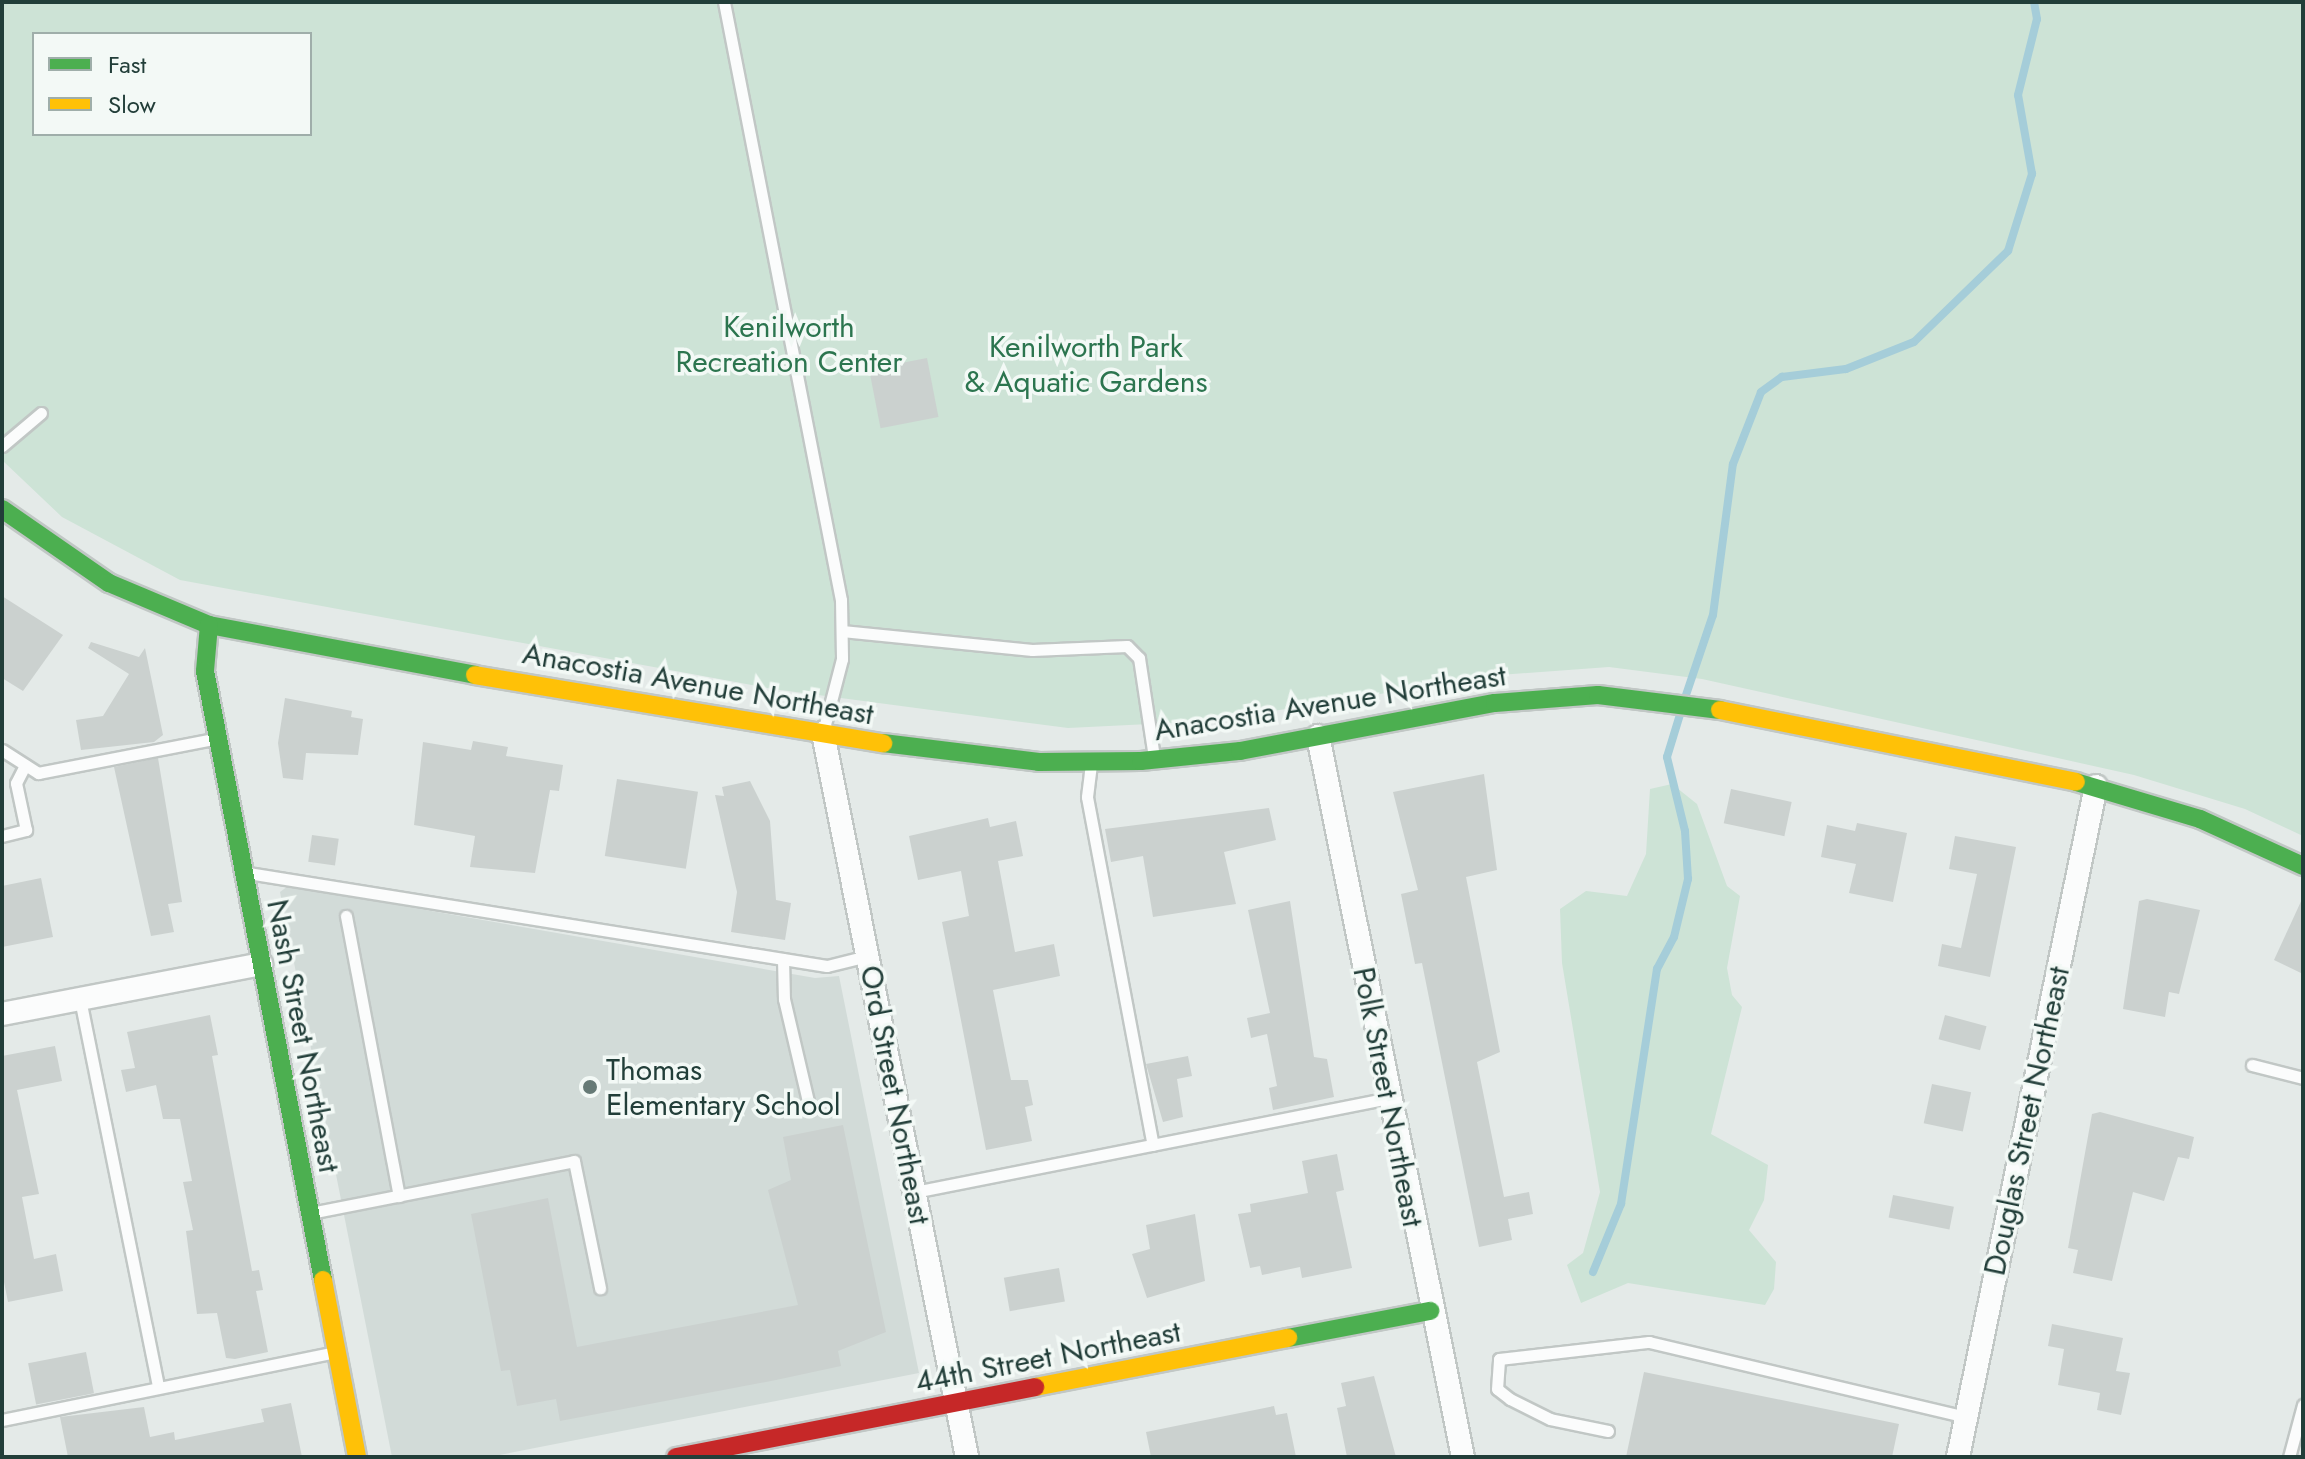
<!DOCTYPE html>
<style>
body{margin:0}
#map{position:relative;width:2305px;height:1459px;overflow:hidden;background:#e4eae8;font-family:Jost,sans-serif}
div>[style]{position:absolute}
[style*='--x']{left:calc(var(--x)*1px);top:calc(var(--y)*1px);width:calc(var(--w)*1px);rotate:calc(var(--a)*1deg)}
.built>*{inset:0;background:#d2dbd8}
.green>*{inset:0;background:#cde3d6}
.stream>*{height:8px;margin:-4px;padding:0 4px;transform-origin:4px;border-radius:4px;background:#a5cdd9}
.building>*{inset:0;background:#cbd1cf;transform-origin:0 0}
.roads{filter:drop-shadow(2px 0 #c1c7c5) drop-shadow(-2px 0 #c1c7c5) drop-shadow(0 2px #c1c7c5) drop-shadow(0 -2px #c1c7c5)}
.lane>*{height:11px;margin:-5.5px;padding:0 5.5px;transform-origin:5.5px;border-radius:5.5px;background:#fbfcfc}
.street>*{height:22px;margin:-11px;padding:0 11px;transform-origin:11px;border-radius:11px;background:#fbfcfc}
.fast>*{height:18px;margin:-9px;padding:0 9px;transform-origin:9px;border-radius:9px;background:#4caf50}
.slow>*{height:18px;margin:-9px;padding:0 9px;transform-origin:9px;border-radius:9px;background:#ffc107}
.jam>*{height:18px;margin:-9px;padding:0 9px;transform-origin:9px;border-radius:9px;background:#c62828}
.dots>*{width:22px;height:22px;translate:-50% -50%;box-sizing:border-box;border:4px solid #f3f9f6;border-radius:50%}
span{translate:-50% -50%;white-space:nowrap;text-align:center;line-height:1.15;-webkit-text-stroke:7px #f3f9f6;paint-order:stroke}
.park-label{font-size:30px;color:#2c754f}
.street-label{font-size:30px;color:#223e39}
.poi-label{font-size:30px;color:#223e39}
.left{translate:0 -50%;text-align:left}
.frame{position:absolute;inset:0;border:4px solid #223e39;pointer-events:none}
.legend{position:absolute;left:32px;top:32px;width:280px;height:104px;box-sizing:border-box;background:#f3f9f6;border:2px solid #9faeaa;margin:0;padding:10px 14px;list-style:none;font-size:24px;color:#223e39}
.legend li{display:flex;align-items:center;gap:16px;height:40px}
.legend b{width:40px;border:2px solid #9faeaa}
</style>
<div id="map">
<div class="built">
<i style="clip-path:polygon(288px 886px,815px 978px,839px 976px,919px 1373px,489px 1457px,392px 1457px,280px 892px)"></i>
</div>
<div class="green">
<i style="clip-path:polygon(evenodd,2px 2px,2303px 2px,2303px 836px,2245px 809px,2134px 775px,1702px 679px,1609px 667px,1499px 675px,1210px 721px,1068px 728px,773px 689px,180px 580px,62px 517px,2px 460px,2px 2px,34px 34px,310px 34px,310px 134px,34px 134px,34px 34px)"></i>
<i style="clip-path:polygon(1672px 784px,1697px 804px,1727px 886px,1740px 896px,1727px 968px,1732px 995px,1742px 1007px,1711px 1134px,1768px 1165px,1764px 1200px,1749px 1230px,1776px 1262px,1774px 1289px,1765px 1305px,1628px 1283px,1581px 1303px,1567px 1265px,1583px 1253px,1600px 1192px,1562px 963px,1560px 909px,1586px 891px,1627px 896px,1646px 854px,1650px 789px)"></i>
</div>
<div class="stream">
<i style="--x:1686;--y:695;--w:84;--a:-71.4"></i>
<i style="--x:1713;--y:615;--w:152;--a:-82.5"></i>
<i style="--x:1733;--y:464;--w:77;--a:-68.7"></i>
<i style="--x:1761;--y:392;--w:26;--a:-36"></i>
<i style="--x:1782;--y:377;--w:64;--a:-7.1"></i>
<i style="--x:1846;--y:369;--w:73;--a:-21.7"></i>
<i style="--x:1914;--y:342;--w:131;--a:-44.1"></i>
<i style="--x:2008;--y:251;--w:81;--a:-72.7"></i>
<i style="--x:2032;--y:174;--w:80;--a:-100"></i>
<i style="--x:2018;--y:95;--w:78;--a:-76"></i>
<i style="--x:2037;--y:19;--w:17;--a:-100"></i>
<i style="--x:1593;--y:1272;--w:74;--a:-67.6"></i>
<i style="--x:1621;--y:1204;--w:238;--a:-81.3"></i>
<i style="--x:1657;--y:969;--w:36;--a:-62"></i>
<i style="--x:1674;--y:937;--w:60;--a:-76.4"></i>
<i style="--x:1688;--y:879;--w:48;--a:-93.6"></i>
<i style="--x:1685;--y:831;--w:76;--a:-103.7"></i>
<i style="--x:1667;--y:757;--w:51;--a:-73"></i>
</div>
<div class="building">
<i style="left:927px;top:358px;width:60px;height:59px;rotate:79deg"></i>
<i style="clip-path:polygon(2px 596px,63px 635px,23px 691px,2px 678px)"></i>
<i style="clip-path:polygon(91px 642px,139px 657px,145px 648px,163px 735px,154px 742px,81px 750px,76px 720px,103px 716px,129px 674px,88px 648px)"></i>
<i style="clip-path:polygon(285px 698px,352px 711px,351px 717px,363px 719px,358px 755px,306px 753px,303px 780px,283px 778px,278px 743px)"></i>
<i style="clip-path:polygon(473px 741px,508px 747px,506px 756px,563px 765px,559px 791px,550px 790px,535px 873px,470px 867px,475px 836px,414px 825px,423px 742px,471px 750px)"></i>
<i style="clip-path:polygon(158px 758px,182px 902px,168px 904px,174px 932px,151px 936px,114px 767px)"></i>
<i style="clip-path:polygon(1484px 774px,1497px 870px,1466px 877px,1500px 1052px,1477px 1062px,1504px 1197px,1529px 1192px,1533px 1214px,1508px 1219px,1512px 1240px,1479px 1247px,1422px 963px,1415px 964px,1401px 894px,1418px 890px,1393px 792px)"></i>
<i style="left:617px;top:779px;width:82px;height:78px;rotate:9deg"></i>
<i style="clip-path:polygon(750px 781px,770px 821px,776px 900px,791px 903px,785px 940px,731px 932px,737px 892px,715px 795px,724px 796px,722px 787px)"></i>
<i style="left:1731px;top:789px;width:62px;height:35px;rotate:12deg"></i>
<i style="clip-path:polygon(1269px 808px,1276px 840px,1224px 852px,1236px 904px,1153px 917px,1143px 856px,1111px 862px,1105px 829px)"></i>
<i style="clip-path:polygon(988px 818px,990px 827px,1016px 821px,1023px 856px,998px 861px,1015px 952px,1054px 944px,1060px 976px,993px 990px,1011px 1080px,1028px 1080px,1033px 1105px,1025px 1107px,1032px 1141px,986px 1150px,942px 922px,969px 916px,961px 871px,918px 880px,909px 836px)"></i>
<i style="clip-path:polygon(1857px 823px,1907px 833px,1893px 902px,1849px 893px,1856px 864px,1821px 857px,1827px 825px,1855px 831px)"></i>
<i style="left:312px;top:835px;width:27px;height:27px;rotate:8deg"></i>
<i style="clip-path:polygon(1955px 836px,2016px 847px,1990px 977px,1938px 966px,1942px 944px,1961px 948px,1977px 874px,1949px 869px)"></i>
<i style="clip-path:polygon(41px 878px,53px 937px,2px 947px,2px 886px)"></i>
<i style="clip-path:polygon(2303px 897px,2303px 974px,2274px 960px)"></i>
<i style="clip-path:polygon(2147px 899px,2200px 910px,2179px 994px,2169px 992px,2165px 1017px,2123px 1009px,2139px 901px)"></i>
<i style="clip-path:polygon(1290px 901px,1314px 1057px,1327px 1059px,1334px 1097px,1273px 1110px,1269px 1088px,1277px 1086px,1267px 1034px,1251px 1038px,1247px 1018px,1270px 1013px,1248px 910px)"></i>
<i style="clip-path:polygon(210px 1015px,218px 1055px,212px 1056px,252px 1271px,259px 1270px,263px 1290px,256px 1291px,268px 1352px,235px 1359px,226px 1358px,217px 1313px,197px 1314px,186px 1231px,193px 1230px,183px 1182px,192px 1181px,180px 1119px,163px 1119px,156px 1085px,126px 1092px,121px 1070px,135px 1068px,127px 1032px)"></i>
<i style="left:1945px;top:1015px;width:43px;height:25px;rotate:15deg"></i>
<i style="clip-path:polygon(55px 1046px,62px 1081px,17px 1090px,39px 1194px,22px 1197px,34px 1259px,56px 1254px,63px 1291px,8px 1302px,2px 1272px,2px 1056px)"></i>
<i style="clip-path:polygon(1188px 1056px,1192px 1076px,1177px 1079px,1183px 1117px,1163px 1122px,1146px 1064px)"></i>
<i style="left:1932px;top:1084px;width:40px;height:40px;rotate:12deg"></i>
<i style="clip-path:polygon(2100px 1112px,2194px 1137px,2189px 1159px,2178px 1157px,2164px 1201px,2133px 1192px,2112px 1281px,2073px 1273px,2078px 1250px,2068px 1248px,2092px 1114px)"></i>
<i style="clip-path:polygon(843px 1125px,886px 1332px,838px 1351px,841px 1366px,776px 1380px,560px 1421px,556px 1399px,517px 1406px,510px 1370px,501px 1371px,471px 1214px,548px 1198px,577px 1347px,798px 1305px,768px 1190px,791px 1180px,783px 1137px)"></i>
<i style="clip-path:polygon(1337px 1154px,1344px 1190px,1336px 1192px,1352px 1268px,1302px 1278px,1300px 1267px,1262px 1275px,1260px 1266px,1250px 1268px,1238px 1214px,1251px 1212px,1250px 1204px,1308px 1193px,1302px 1161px)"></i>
<i style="left:1893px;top:1195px;width:62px;height:23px;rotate:11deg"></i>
<i style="clip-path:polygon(1195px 1214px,1205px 1281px,1147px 1298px,1132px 1254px,1150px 1249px,1146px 1225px)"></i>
<i style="left:1059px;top:1268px;width:34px;height:56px;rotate:80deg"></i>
<i style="clip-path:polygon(2052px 1324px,2123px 1338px,2116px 1371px,2130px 1373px,2121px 1415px,2097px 1410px,2100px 1393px,2058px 1385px,2064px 1349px,2048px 1346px)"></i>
<i style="left:86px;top:1352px;width:42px;height:59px;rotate:79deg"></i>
<i style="clip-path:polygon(1644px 1372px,1899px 1424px,1892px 1457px,1626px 1457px)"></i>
<i style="clip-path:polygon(1374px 1376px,1396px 1457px,1347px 1457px,1337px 1408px,1346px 1406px,1341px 1383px)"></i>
<i style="clip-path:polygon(291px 1403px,302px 1457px,68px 1457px,60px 1417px,144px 1407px,150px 1437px,174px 1432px,175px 1440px,264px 1422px,261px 1409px)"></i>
<i style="clip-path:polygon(1274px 1406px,1276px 1415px,1287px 1413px,1296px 1457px,1151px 1457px,1146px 1432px)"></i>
</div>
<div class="roads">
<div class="lane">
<i style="--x:724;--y:2;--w:609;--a:78.93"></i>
<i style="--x:841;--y:600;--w:59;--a:89"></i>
<i style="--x:842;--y:659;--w:75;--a:104.6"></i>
<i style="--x:2;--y:446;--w:51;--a:-40.2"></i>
<i style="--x:842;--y:631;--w:191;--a:5.7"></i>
<i style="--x:1032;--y:650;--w:95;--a:-2.4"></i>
<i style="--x:1127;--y:646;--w:17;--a:45"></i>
<i style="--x:1139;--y:658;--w:100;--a:81.4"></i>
<i style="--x:2;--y:750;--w:43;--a:32.6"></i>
<i style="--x:38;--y:773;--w:178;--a:-11"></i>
<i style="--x:1091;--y:764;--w:33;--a:97"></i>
<i style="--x:1087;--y:797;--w:354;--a:79.3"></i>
<i style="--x:2;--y:836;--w:25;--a:-14"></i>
<i style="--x:26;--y:830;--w:48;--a:-102"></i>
<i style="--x:16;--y:783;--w:20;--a:-63"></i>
<i style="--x:248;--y:873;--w:586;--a:9.13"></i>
<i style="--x:827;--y:966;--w:41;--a:-14"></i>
<i style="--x:346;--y:916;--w:285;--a:79.3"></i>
<i style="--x:783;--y:959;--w:40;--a:88.6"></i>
<i style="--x:784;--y:999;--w:114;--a:76.8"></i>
<i style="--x:80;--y:999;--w:396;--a:78.6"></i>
<i style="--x:2252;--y:1065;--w:53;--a:14.3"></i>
<i style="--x:914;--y:1192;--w:482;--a:-11.2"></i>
<i style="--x:310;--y:1213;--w:269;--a:-11.1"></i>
<i style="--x:574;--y:1161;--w:130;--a:78.4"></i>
<i style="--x:2;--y:1420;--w:337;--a:-11.5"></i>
<i style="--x:1608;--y:1431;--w:59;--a:-168.3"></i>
<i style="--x:1550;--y:1419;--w:45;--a:-153.4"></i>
<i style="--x:1510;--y:1399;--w:16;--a:-142"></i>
<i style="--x:1497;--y:1389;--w:30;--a:-86"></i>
<i style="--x:1499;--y:1359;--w:151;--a:-6.5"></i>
<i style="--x:1649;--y:1342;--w:326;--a:13.3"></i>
<i style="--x:2289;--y:1457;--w:54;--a:-74.9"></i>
</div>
<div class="street">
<i style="--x:823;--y:733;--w:738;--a:78.75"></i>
<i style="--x:1318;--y:736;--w:735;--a:78.63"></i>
<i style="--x:2;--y:1014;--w:264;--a:-10.9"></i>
<i style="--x:1958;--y:1457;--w:685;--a:-78.38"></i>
</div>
<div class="fast">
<i style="--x:2;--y:509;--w:130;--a:34.7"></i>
<i style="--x:109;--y:583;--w:108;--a:22.8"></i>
<i style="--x:209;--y:625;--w:271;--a:10.6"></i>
<i style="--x:209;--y:625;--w:46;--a:95"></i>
<i style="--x:205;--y:671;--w:620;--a:79.03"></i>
<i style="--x:883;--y:743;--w:157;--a:6.9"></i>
<i style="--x:1039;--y:762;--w:102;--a:-0.6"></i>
<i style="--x:1141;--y:761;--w:100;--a:-5.8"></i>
<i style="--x:1240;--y:751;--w:259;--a:-10.7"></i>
<i style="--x:1495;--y:703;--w:103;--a:-4.4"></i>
<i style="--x:1598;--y:695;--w:123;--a:7"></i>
<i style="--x:2076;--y:782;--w:129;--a:16.6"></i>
<i style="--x:2200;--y:819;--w:113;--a:24.5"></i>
<i style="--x:1288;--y:1338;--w:145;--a:-10.8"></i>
</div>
<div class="slow">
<i style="--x:475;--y:675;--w:414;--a:9.5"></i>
<i style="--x:1720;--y:710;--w:363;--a:11.4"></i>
<i style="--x:323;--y:1280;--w:180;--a:79.1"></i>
<i style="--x:1035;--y:1387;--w:258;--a:-11"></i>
</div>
<div class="jam">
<i style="--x:676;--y:1457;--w:366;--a:-11"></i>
</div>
</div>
<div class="dots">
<i style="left:590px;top:1087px;background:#667a76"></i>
</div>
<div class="park-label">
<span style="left:789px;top:344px">Kenilworth<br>Recreation Center</span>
<span style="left:1086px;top:364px">Kenilworth Park<br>&amp; Aquatic Gardens</span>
</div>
<div class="street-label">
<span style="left:698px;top:684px;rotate:10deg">Anacostia Avenue Northeast</span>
<span style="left:1330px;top:703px;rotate:-9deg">Anacostia Avenue Northeast</span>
<span style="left:303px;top:1036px;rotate:79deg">Nash Street Northeast</span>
<span style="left:895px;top:1095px;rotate:79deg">Ord Street Northeast</span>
<span style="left:1388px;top:1097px;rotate:79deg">Polk Street Northeast</span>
<span style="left:2027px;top:1121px;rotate:-78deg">Douglas Street Northeast</span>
<span style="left:1048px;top:1357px;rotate:-11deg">44th Street Northeast</span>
</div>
<div class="poi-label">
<span class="left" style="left:606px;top:1087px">Thomas<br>Elementary School</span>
</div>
<div class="frame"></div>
<ul class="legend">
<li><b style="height:10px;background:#4caf50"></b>Fast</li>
<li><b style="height:10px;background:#ffc107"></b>Slow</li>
</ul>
</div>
